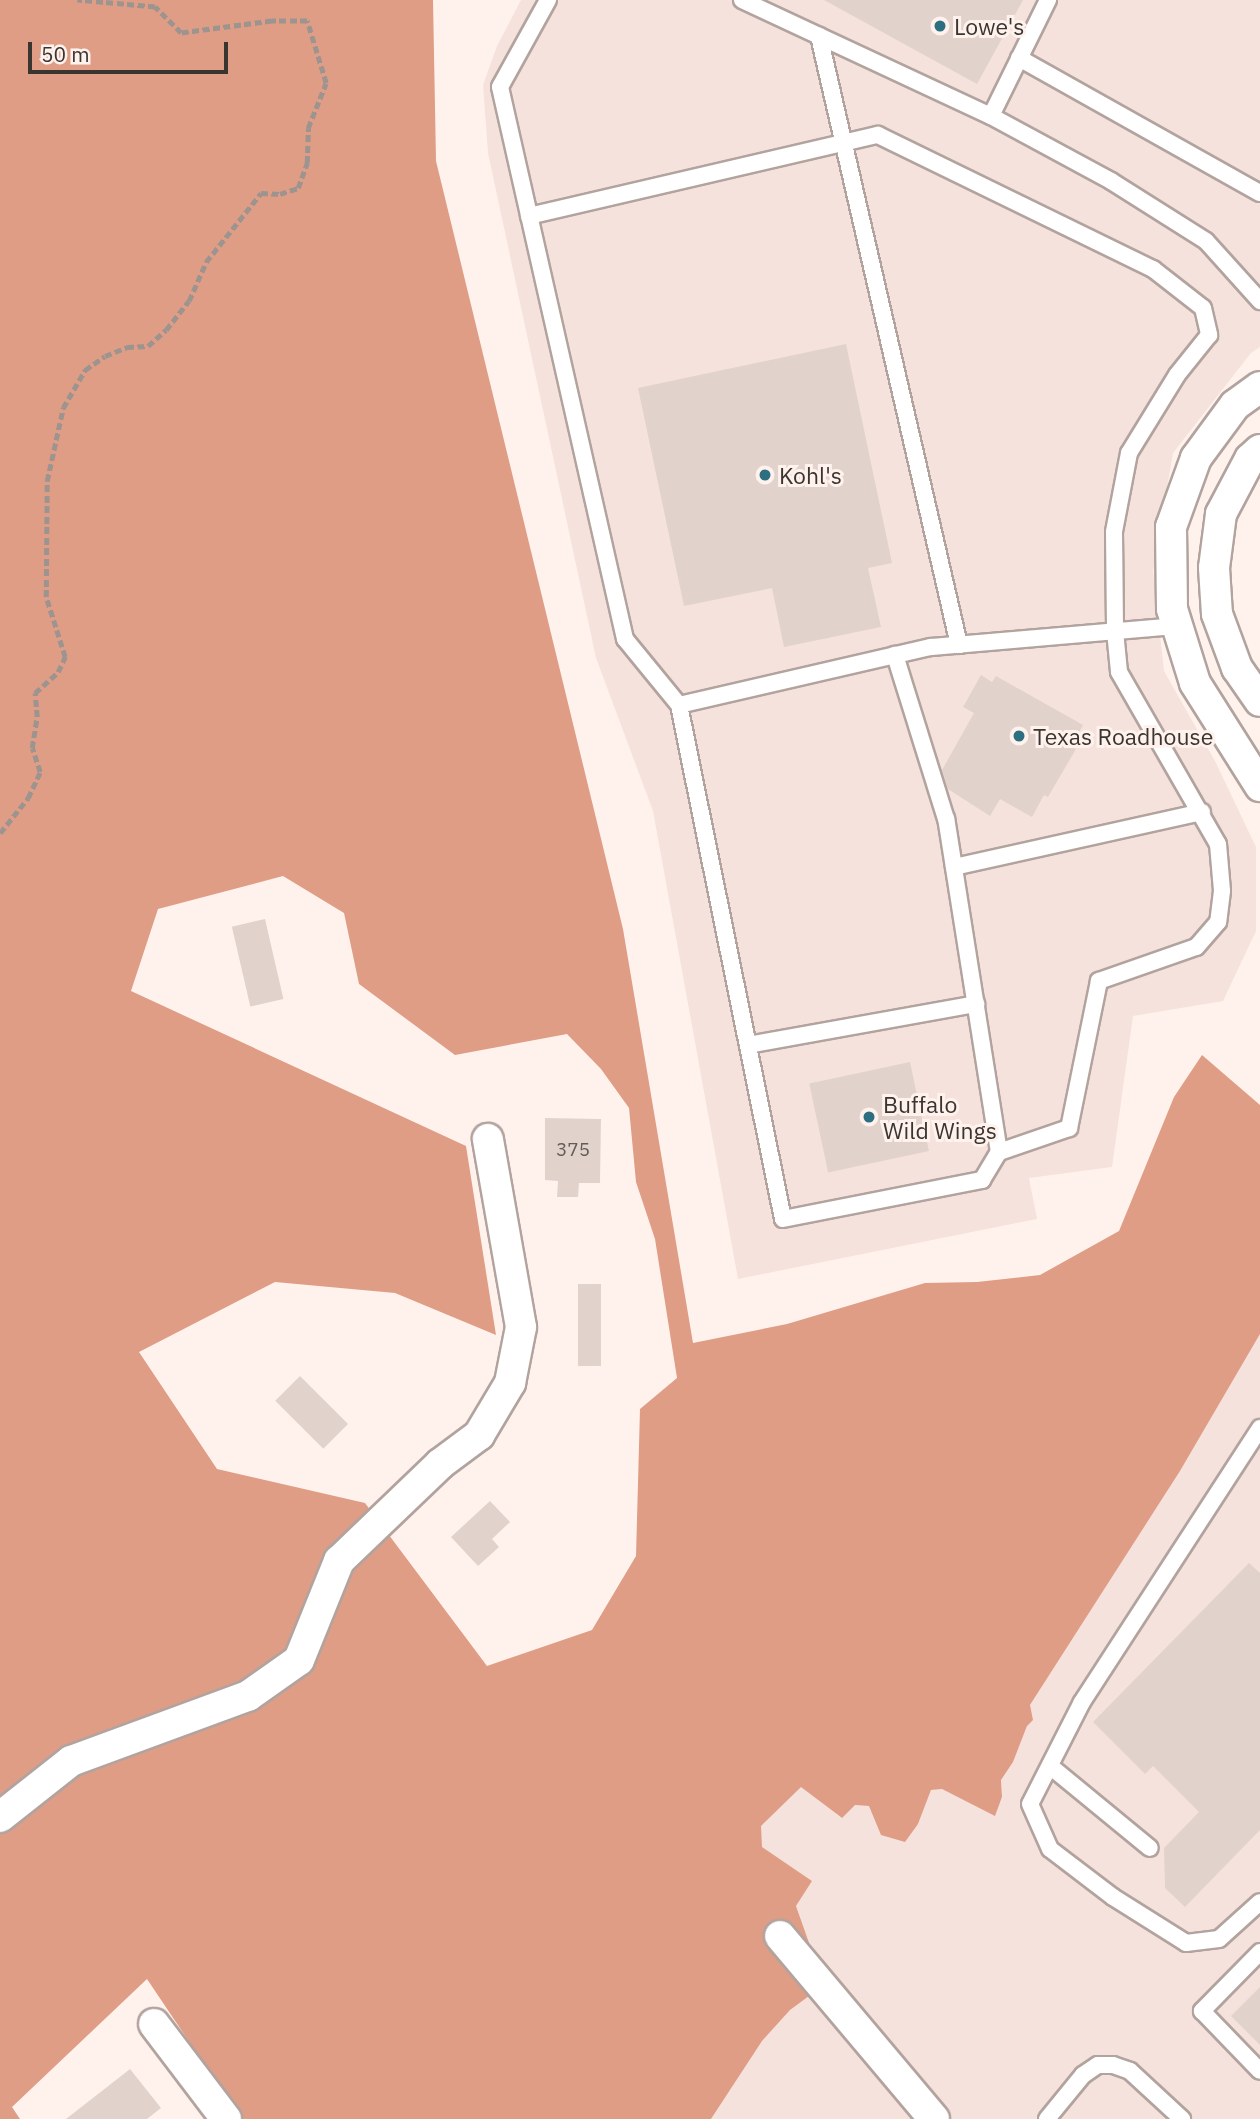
<!DOCTYPE html>
<style>
body{margin:0}
#map{position:relative;width:1260px;height:2119px;overflow:hidden;background:#fff2ed;font-family:"IBM Plex Sans",sans-serif}
div>[style]{position:absolute}
[style*='--x']{left:calc(var(--x)*1px);top:calc(var(--y)*1px);width:calc(var(--w)*1px);rotate:calc(var(--a)*1deg)}
.built>*{inset:0;background:#f5e2dc}
.forest>*{inset:0;background:#df9d86}
.building>*{inset:0;background:#e1d2cc;transform-origin:0 0}
.path>*{height:4.5px;margin-top:-2.25px;transform-origin:0;background:repeating-linear-gradient(90deg,#9d938f 0 7px,transparent 0 10.5px)}
.roads{filter:drop-shadow(2px 0 #b2a39e) drop-shadow(-2px 0 #b2a39e) drop-shadow(0 2px #b2a39e) drop-shadow(0 -2px #b2a39e)}
.lane>*{height:16px;margin:-8px;padding:0 8px;transform-origin:8px;border-radius:8px;background:#fff}
.street>*{height:30px;margin:-15px;padding:0 15px;transform-origin:15px;border-radius:15px;background:#fff}
.dots>*{width:19px;height:19px;translate:-50% -50%;box-sizing:border-box;border:4px solid #fff2ed;border-radius:50%}
span{translate:-50% -50%;white-space:nowrap;text-align:center;line-height:1.15;-webkit-text-stroke:6px #fff2ed;paint-order:stroke}
.number-label{font-size:19px;color:#645c58}
.number-label span{-webkit-text-stroke-width:0}
.poi-label{font-size:23px;color:#3b3532}
.left{translate:0 -50%;text-align:left}
.scale{position:absolute;left:28px;top:42px;width:200px;height:32px;box-sizing:border-box;border:4px solid #3b3532;border-top:0;padding-left:9px;font-size:21px;line-height:24px;white-space:nowrap;color:#3b3532;-webkit-text-stroke:5px #fff2ed;paint-order:stroke}
</style>
<div id="map">
<div class="built">
<i style="clip-path:polygon(521px 0,1260px 0,1260px 347px,1251px 353px,1173px 453px,1153px 571px,1164px 671px,1215px 761px,1256px 847px,1256px 931px,1223px 1001px,1133px 1016px,1112px 1167px,1029px 1178px,1037px 1219px,738px 1279px,653px 811px,596px 658px,488px 153px,483px 85px,497px 46px)"></i>
<i style="clip-path:polygon(1260px 1334px,1260px 2119px,711px 2119px,761px 2042px,790px 2010px,824px 1985px,796px 1906px,812px 1881px,761px 1847px,761px 1826px,801px 1786px,841px 1818px,855px 1805px,870px 1806px,881px 1835px,918px 1824px,931px 1790px,942px 1789px,995px 1815px,1002px 1797px,1001px 1780px,1013px 1762px,1027px 1726px,1030px 1705px,1180px 1471px)"></i>
</div>
<div class="forest">
<i style="clip-path:polygon(evenodd,0 0,433px 0,436px 161px,623px 929px,693px 1343px,787px 1324px,925px 1283px,977px 1282px,1040px 1275px,1119px 1231px,1174px 1097px,1202px 1055px,1260px 1105px,1260px 1334px,1180px 1471px,1030px 1705px,1033px 1720px,1027px 1726px,1013px 1762px,1001px 1780px,1002px 1797px,995px 1816px,942px 1789px,931px 1790px,918px 1824px,905px 1842px,881px 1835px,869px 1806px,855px 1805px,842px 1818px,801px 1787px,761px 1826px,762px 1847px,812px 1881px,796px 1906px,824px 1985px,790px 2010px,762px 2041px,711px 2119px,241px 2119px,147px 1979px,12px 2107px,20px 2119px,0 2119px,0 0,283px 876px,344px 913px,359px 984px,455px 1055px,567px 1034px,601px 1069px,629px 1108px,636px 1182px,655px 1239px,677px 1378px,640px 1409px,636px 1556px,592px 1630px,487px 1666px,365px 1503px,217px 1469px,139px 1352px,275px 1282px,395px 1293px,496px 1335px,466px 1146px,131px 991px,158px 909px,283px 876px)"></i>
</div>
<div class="building">
<i style="clip-path:polygon(824px 0,1023px 0,977px 84px)"></i>
<i style="clip-path:polygon(846px 344px,892px 563px,868px 568px,881px 627px,784px 647px,772px 588px,684px 606px,638px 388px)"></i>
<i style="clip-path:polygon(981px 675px,992px 682px,996px 676px,1083px 725px,1071px 747px,1076px 749px,1048px 797px,1044px 795px,1032px 817px,1000px 799px,990px 816px,948px 789px,942px 770px,974px 713px,963px 707px)"></i>
<i style="left:265px;top:919px;width:82px;height:34px;rotate:77deg"></i>
<i style="left:910px;top:1062px;width:91px;height:103px;rotate:78deg"></i>
<i style="clip-path:polygon(545px 1118px,601px 1119px,600px 1183px,579px 1183px,578px 1197px,557px 1197px,558px 1181px,545px 1180px)"></i>
<i style="left:578px;top:1284px;width:23px;height:82px"></i>
<i style="left:300px;top:1376px;width:68px;height:35px;rotate:45deg"></i>
<i style="clip-path:polygon(490px 1501px,510px 1522px,492px 1539px,499px 1547px,478px 1566px,451px 1537px)"></i>
<i style="clip-path:polygon(1249px 1563px,1260px 1573px,1260px 1830px,1185px 1907px,1165px 1888px,1164px 1848px,1199px 1812px,1153px 1766px,1145px 1774px,1093px 1722px)"></i>
<i style="clip-path:polygon(1260px 1987px,1260px 2045px,1231px 2016px)"></i>
<i style="clip-path:polygon(130px 2069px,161px 2108px,147px 2119px,66px 2119px)"></i>
</div>
<div class="path">
<i style="--x:0;--y:833;--w:45;--a:-51.3"></i>
<i style="--x:28;--y:798;--w:29;--a:-65"></i>
<i style="--x:40;--y:772;--w:25;--a:-108"></i>
<i style="--x:32;--y:748;--w:31;--a:-81"></i>
<i style="--x:37;--y:717;--w:24;--a:-95"></i>
<i style="--x:35;--y:693;--w:31;--a:-42"></i>
<i style="--x:58;--y:672;--w:17;--a:-65"></i>
<i style="--x:65;--y:657;--w:63;--a:-107.6"></i>
<i style="--x:46;--y:597;--w:116;--a:-89.5"></i>
<i style="--x:47;--y:481;--w:75;--a:-77.6"></i>
<i style="--x:63;--y:408;--w:44;--a:-59.9"></i>
<i style="--x:85;--y:370;--w:24;--a:-35"></i>
<i style="--x:105;--y:356;--w:24;--a:-22"></i>
<i style="--x:127;--y:347;--w:21;--a:-3"></i>
<i style="--x:148;--y:346;--w:24;--a:-42"></i>
<i style="--x:166;--y:330;--w:37;--a:-52"></i>
<i style="--x:189;--y:301;--w:43;--a:-66.4"></i>
<i style="--x:206;--y:262;--w:88;--a:-51.4"></i>
<i style="--x:261;--y:193;--w:19;--a:3"></i>
<i style="--x:280;--y:194;--w:19;--a:-18"></i>
<i style="--x:298;--y:188;--w:27;--a:-70"></i>
<i style="--x:307;--y:163;--w:35;--a:-88"></i>
<i style="--x:308;--y:128;--w:48;--a:-68.2"></i>
<i style="--x:326;--y:83;--w:65;--a:-107"></i>
<i style="--x:307;--y:21;--w:35;--a:180"></i>
<i style="--x:272;--y:21;--w:92;--a:172.5"></i>
<i style="--x:181;--y:33;--w:37;--a:-135"></i>
<i style="--x:155;--y:7;--w:78;--a:-174.9"></i>
</div>
<div class="roads">
<div class="lane">
<i style="--x:548;--y:0;--w:99;--a:118.9"></i>
<i style="--x:500;--y:87;--w:566;--a:77.24"></i>
<i style="--x:625;--y:639;--w:85;--a:50.7"></i>
<i style="--x:679;--y:705;--w:259;--a:-13"></i>
<i style="--x:931;--y:647;--w:248;--a:-4.9"></i>
<i style="--x:742;--y:0;--w:275;--a:25"></i>
<i style="--x:1048;--y:0;--w:129;--a:116.2"></i>
<i style="--x:991;--y:116;--w:136;--a:28.4"></i>
<i style="--x:1111;--y:181;--w:112;--a:32.3"></i>
<i style="--x:1206;--y:241;--w:81;--a:48"></i>
<i style="--x:819;--y:36;--w:625;--a:77.05"></i>
<i style="--x:1019;--y:58;--w:276;--a:29.3"></i>
<i style="--x:529;--y:216;--w:358;--a:-13.1"></i>
<i style="--x:878;--y:135;--w:306;--a:26"></i>
<i style="--x:1153;--y:269;--w:63;--a:38"></i>
<i style="--x:1203;--y:308;--w:28;--a:77"></i>
<i style="--x:1209;--y:335;--w:51;--a:128.7"></i>
<i style="--x:1177;--y:375;--w:92;--a:121.6"></i>
<i style="--x:1129;--y:453;--w:80;--a:100.8"></i>
<i style="--x:1114;--y:532;--w:99;--a:89.4"></i>
<i style="--x:1115;--y:631;--w:41;--a:84.4"></i>
<i style="--x:1119;--y:672;--w:198;--a:60.1"></i>
<i style="--x:1218;--y:844;--w:47;--a:85.1"></i>
<i style="--x:1222;--y:891;--w:31;--a:97"></i>
<i style="--x:1218;--y:922;--w:33;--a:131"></i>
<i style="--x:1196;--y:947;--w:103;--a:160.7"></i>
<i style="--x:1099;--y:981;--w:150;--a:101.5"></i>
<i style="--x:1069;--y:1128;--w:74;--a:161.1"></i>
<i style="--x:999;--y:1152;--w:337;--a:-99"></i>
<i style="--x:946;--y:819;--w:172;--a:-107.3"></i>
<i style="--x:679;--y:705;--w:524;--a:78.56"></i>
<i style="--x:783;--y:1219;--w:203;--a:-11.1"></i>
<i style="--x:982;--y:1180;--w:33;--a:-59"></i>
<i style="--x:954;--y:867;--w:254;--a:-12.5"></i>
<i style="--x:748;--y:1045;--w:232;--a:-10.2"></i>
<i style="--x:1260;--y:1428;--w:327;--a:123"></i>
<i style="--x:1082;--y:1702;--w:114;--a:117"></i>
<i style="--x:1030;--y:1804;--w:49;--a:66"></i>
<i style="--x:1050;--y:1849;--w:79;--a:37.3"></i>
<i style="--x:1113;--y:1897;--w:86;--a:32.2"></i>
<i style="--x:1186;--y:1943;--w:33;--a:-7"></i>
<i style="--x:1219;--y:1939;--w:55;--a:-42.1"></i>
<i style="--x:1050;--y:1766;--w:129;--a:39.4"></i>
<i style="--x:1260;--y:1952;--w:83;--a:134.5"></i>
<i style="--x:1202;--y:2011;--w:83;--a:46"></i>
<i style="--x:1047;--y:2119;--w:57;--a:-50.7"></i>
<i style="--x:1083;--y:2075;--w:18;--a:-34"></i>
<i style="--x:1098;--y:2065;--w:15;--a:0"></i>
<i style="--x:1113;--y:2065;--w:18;--a:19"></i>
<i style="--x:1130;--y:2071;--w:71;--a:42.7"></i>
</div>
<div class="street">
<i style="--x:1260;--y:387;--w:31;--a:144"></i>
<i style="--x:1235;--y:405;--w:66;--a:126.3"></i>
<i style="--x:1196;--y:458;--w:73;--a:109.9"></i>
<i style="--x:1171;--y:527;--w:82;--a:89.3"></i>
<i style="--x:1172;--y:609;--w:77;--a:72.7"></i>
<i style="--x:1195;--y:683;--w:122;--a:57.7"></i>
<i style="--x:1260;--y:450;--w:13;--a:138"></i>
<i style="--x:1250;--y:459;--w:62;--a:117.8"></i>
<i style="--x:1221;--y:514;--w:54;--a:97.4"></i>
<i style="--x:1214;--y:568;--w:46;--a:86.3"></i>
<i style="--x:1217;--y:614;--w:58;--a:69.7"></i>
<i style="--x:1237;--y:668;--w:40;--a:55.1"></i>
<i style="--x:0;--y:1817;--w:90;--a:-38.3"></i>
<i style="--x:71;--y:1761;--w:189;--a:-20.2"></i>
<i style="--x:248;--y:1696;--w:62;--a:-35.2"></i>
<i style="--x:299;--y:1660;--w:107;--a:-68"></i>
<i style="--x:339;--y:1561;--w:140;--a:-43.8"></i>
<i style="--x:440;--y:1464;--w:49;--a:-36.6"></i>
<i style="--x:479;--y:1435;--w:61;--a:-59.2"></i>
<i style="--x:510;--y:1383;--w:57;--a:-78.9"></i>
<i style="--x:521;--y:1327;--w:191;--a:-100"></i>
<i style="--x:780;--y:1936;--w:239;--a:49.9"></i>
<i style="--x:154;--y:2024;--w:119;--a:52.8"></i>
</div>
</div>
<div class="dots">
<i style="left:940px;top:26px;background:#2c6f81"></i>
<i style="left:765px;top:475px;background:#2c6f81"></i>
<i style="left:1019px;top:736px;background:#2c6f81"></i>
<i style="left:869px;top:1117px;background:#2c6f81"></i>
</div>
<div class="number-label">
<span style="left:573px;top:1150px">375</span>
</div>
<div class="poi-label">
<span class="left" style="left:954px;top:26px">Lowe's</span>
<span class="left" style="left:779px;top:475px">Kohl's</span>
<span class="left" style="left:1033px;top:736px">Texas Roadhouse</span>
<span class="left" style="left:883px;top:1117px">Buffalo<br>Wild Wings</span>
</div>
<div class="scale">50 m</div>
</div>
